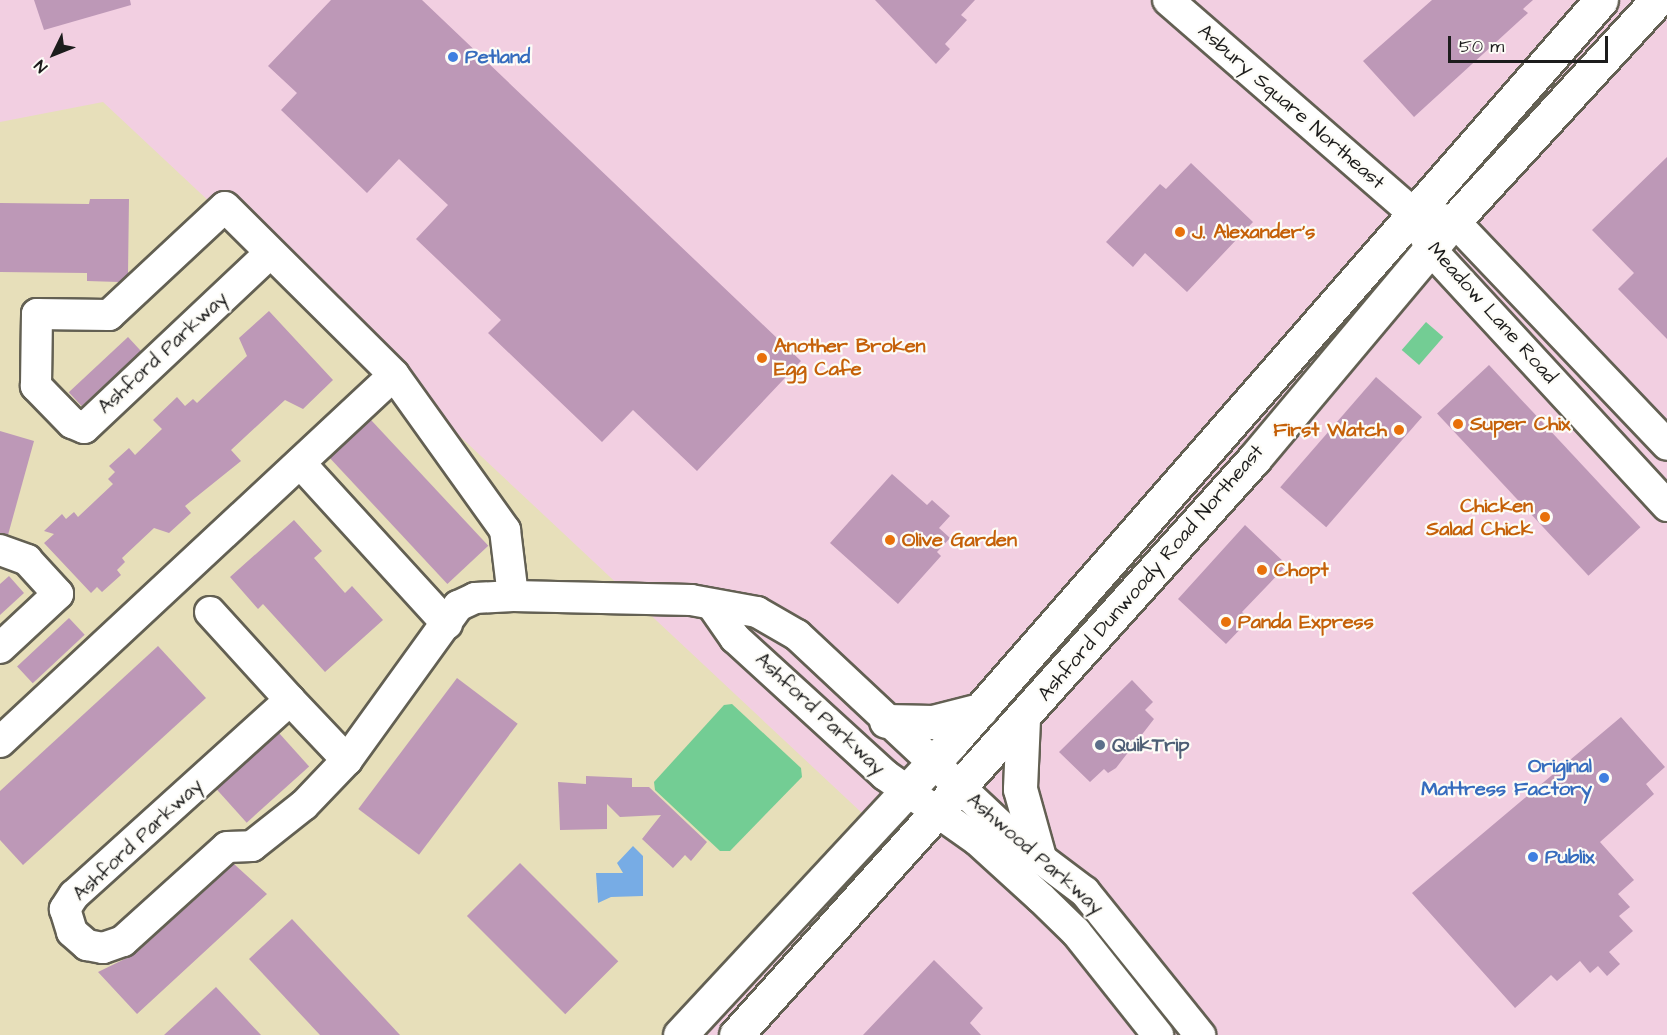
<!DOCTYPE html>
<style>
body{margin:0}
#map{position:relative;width:1667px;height:1035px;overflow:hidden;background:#e7dfba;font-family:"Architects Daughter",sans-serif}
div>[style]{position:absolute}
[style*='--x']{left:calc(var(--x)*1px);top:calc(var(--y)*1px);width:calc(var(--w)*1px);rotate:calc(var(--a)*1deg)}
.built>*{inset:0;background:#f2cfe1}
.green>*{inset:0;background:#73cd94;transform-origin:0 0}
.water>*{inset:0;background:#77ace5}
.building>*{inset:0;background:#bd98b7;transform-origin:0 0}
.roads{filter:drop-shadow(2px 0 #636053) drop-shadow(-2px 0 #636053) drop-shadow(0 2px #636053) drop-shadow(0 -2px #636053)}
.minor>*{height:30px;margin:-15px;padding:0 15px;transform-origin:15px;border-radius:15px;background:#fff}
.major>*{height:33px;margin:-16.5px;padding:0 16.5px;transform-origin:16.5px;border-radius:16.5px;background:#fff}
.dots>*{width:16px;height:16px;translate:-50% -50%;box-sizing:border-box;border:3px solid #fdfcf7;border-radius:50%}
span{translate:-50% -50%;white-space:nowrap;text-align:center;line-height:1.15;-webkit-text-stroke:4.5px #fdfcf7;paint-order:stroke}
.shop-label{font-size:20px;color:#366cbe;font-weight:700}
.left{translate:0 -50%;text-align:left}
.right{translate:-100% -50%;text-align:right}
.street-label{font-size:20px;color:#1c1c1c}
.food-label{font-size:20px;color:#c56008;font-weight:700}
.service-label{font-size:20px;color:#4e5e75;font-weight:700}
.north{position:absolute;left:24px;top:24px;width:60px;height:60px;-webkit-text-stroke:4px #fdfcf7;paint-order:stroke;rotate:227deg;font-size:16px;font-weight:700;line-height:24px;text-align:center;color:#1c1c1c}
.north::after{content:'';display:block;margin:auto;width:21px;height:27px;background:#1c1c1c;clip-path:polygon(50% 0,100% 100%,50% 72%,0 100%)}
.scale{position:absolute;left:1448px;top:36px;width:160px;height:27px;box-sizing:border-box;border:3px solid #1c1c1c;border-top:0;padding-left:8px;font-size:18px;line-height:21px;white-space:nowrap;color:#1c1c1c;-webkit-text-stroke:4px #fdfcf7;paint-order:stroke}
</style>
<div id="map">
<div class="built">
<i style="clip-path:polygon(0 0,1667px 0,1667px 1035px,706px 1035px,863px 814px,103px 102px,0 122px)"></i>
</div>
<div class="green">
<i style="left:1426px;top:322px;width:23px;height:37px;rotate:41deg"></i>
<i style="clip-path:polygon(732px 704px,801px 768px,802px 777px,730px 851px,720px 851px,655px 790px,654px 782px,724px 705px)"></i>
</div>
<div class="water">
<i style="clip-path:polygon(633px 846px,643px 856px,643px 896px,611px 897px,598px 903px,596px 873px,623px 873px,617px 863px)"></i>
</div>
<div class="building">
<i style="clip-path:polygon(34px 0,130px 0,131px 5px,44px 30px)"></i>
<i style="clip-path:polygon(331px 0,422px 0,801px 361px,697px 471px,633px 410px,602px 442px,488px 333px,501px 320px,416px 239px,448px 205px,399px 159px,367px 193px,281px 110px,297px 93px,268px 66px)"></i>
<i style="clip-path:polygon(875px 0,975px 0,961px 15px,967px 20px,945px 44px,950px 49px,936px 64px)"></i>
<i style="clip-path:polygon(1432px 0,1533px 0,1523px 9px,1528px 13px,1414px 117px,1363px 61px)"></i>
<i style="clip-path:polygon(1667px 157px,1667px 339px,1618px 289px,1634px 273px,1592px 230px)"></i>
<i style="clip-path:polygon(1191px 163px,1253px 222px,1187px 292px,1145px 253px,1133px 267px,1106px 242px,1160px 184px,1166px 189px)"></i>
<i style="clip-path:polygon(90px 199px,129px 199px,128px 274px,119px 282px,87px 281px,87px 273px,0 272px,0 203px,89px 204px)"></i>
<i style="clip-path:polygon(269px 311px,333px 380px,303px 409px,285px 400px,231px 450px,241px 461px,185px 506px,191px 513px,169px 533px,154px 528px,122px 558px,125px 562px,117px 570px,121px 575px,102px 592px,97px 587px,91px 593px,44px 543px,54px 534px,44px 531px,62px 514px,66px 519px,74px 512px,78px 517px,113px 484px,108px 479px,115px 472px,109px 466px,129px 448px,135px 455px,162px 429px,153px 420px,177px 397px,185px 406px,193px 399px,197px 403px,247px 356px,239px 338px)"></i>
<i style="left:128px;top:337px;width:19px;height:81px;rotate:47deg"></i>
<i style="left:1489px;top:365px;width:222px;height:71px;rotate:47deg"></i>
<i style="left:1376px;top:377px;width:61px;height:146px;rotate:41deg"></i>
<i style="left:371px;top:420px;width:172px;height:56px;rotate:47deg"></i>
<i style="clip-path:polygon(0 431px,34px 441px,8px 535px,0 533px)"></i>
<i style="clip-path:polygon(892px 474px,927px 505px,932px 500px,950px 516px,939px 528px,950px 538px,937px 552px,941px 556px,898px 604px,830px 543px)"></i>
<i style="clip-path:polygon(294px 520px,322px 551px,314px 558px,345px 593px,352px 586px,383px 620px,325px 672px,263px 604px,258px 609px,230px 577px)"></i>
<i style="clip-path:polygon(1245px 525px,1287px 565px,1242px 612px,1250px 619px,1226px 644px,1178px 599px)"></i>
<i style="clip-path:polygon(9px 576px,24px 593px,0 615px,0 584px)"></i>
<i style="left:69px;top:618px;width:23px;height:71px;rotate:47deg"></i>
<i style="clip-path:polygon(158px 646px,206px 698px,23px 865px,0 840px,0 791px)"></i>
<i style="left:457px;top:678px;width:76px;height:164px;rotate:37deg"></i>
<i style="clip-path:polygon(1132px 680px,1153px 702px,1145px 710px,1154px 719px,1116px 768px,1108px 773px,1104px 769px,1090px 782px,1059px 752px)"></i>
<i style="clip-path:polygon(1621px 717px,1665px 767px,1646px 784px,1654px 794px,1600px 842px,1634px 880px,1618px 894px,1630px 907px,1619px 916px,1633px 931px,1609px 952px,1620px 964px,1607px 976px,1598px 966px,1590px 973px,1580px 961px,1557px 981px,1551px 975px,1515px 1008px,1412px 893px)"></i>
<i style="left:279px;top:733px;width:45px;height:84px;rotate:48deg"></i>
<i style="clip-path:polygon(586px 776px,632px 778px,632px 787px,649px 787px,707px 842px,691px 861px,685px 855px,673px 868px,642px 839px,661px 815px,620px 817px,607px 804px,607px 829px,560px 830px,558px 782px,586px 784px)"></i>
<i style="left:520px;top:863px;width:139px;height:75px;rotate:45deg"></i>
<i style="clip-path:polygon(234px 864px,267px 894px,137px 1014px,98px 972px,135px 954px)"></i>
<i style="clip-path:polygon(292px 919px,400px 1035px,320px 1035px,249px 959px)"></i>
<i style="clip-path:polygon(934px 960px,983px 1008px,970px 1023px,981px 1035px,863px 1035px)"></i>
<i style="clip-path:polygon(216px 987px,261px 1035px,164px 1035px)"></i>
</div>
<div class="roads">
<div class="minor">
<i style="--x:1168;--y:0;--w:326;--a:41"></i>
<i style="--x:1414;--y:214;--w:41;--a:64.1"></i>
<i style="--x:1432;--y:251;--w:347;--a:47.3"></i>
<i style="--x:1432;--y:217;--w:22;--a:10"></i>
<i style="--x:1454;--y:221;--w:309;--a:46.4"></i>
<i style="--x:270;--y:253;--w:255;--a:136.7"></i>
<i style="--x:84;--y:428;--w:13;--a:-157"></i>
<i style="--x:72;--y:423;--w:52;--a:-134.2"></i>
<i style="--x:36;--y:386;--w:72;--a:-89.2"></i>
<i style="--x:37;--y:314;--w:72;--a:0.8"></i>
<i style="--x:109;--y:315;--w:158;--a:-43"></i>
<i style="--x:225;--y:207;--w:238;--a:44.8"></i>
<i style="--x:394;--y:375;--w:191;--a:54.4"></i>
<i style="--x:505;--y:530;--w:66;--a:83.1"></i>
<i style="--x:300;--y:463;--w:218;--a:47.6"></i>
<i style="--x:0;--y:550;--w:29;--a:20"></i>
<i style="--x:27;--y:560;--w:46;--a:47.6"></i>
<i style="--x:58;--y:594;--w:79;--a:137"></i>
<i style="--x:714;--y:608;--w:37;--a:55"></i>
<i style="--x:735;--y:638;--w:203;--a:42.4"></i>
<i style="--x:885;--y:775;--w:113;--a:35.2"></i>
<i style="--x:977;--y:840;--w:86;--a:42.2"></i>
<i style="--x:1041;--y:898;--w:49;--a:44.2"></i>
<i style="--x:1076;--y:932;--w:132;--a:51.5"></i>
<i style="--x:210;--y:612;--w:119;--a:47.7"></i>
<i style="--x:290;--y:700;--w:291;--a:137.9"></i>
<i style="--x:74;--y:895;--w:17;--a:123"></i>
<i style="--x:65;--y:909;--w:24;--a:73"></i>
<i style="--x:72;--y:932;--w:20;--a:41"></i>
<i style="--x:87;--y:945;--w:16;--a:11"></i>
<i style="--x:103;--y:948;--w:21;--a:-19"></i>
<i style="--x:123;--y:941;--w:140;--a:-42.1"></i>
<i style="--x:227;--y:847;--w:25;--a:-2"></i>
<i style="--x:252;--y:846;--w:66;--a:-38.3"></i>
<i style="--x:304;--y:805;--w:62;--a:-46.3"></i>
<i style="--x:347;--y:760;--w:190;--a:-54.2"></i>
<i style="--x:458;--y:606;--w:19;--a:-25"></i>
<i style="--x:475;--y:598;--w:38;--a:-3"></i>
<i style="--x:513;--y:596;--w:178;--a:1.3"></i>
<i style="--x:691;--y:600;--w:67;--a:10.3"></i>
<i style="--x:757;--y:612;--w:46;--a:29.9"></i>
<i style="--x:797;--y:635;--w:300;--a:43.1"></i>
<i style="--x:1016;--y:840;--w:86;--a:37"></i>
<i style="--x:1085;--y:892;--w:184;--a:51.2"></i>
<i style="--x:290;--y:700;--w:83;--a:46.5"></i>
<i style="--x:0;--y:742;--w:538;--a:-42.97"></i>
</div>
<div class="major">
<i style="--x:1023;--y:719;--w:70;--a:92.5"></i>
<i style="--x:1020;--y:789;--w:71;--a:74.4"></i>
<i style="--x:886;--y:721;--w:47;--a:1.2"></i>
<i style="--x:933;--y:722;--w:49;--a:-14.3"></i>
<i style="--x:680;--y:1035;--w:398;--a:-47.1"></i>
<i style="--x:951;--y:743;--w:987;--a:-48.82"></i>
<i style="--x:736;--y:1035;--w:775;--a:-48.03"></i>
<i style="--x:1254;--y:459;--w:311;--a:-50"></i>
<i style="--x:1454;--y:221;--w:300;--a:-47.4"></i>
</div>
</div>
<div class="dots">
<i style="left:453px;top:57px;background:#3f7fe0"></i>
<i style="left:1180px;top:232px;background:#e8710a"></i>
<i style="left:762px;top:358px;background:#e8710a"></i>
<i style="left:1458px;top:424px;background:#e8710a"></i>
<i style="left:1399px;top:430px;background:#e8710a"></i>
<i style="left:1545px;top:517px;background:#e8710a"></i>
<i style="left:890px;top:540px;background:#e8710a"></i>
<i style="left:1262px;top:570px;background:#e8710a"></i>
<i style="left:1226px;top:622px;background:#e8710a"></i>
<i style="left:1100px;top:745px;background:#5c6f8a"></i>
<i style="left:1604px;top:778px;background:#3f7fe0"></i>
<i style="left:1533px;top:857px;background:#3f7fe0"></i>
</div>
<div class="shop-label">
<span class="left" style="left:465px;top:57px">Petland</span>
<span class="right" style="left:1592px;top:778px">Original<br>Mattress Factory</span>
<span class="left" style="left:1545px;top:857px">Publix</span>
</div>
<div class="street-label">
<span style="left:1291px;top:107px;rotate:41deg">Asbury Square Northeast</span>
<span style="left:1492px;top:313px;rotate:48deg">Meadow Lane Road</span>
<span style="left:163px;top:353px;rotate:-43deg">Ashford Parkway</span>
<span style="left:1151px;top:573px;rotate:-49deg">Ashford Dunwoody Road Northeast</span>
<span style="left:820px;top:714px;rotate:43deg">Ashford Parkway</span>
<span style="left:138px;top:840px;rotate:-43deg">Ashford Parkway</span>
<span style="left:1035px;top:854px;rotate:41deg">Ashwood Parkway</span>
</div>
<div class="food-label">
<span class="left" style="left:1192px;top:232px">J. Alexander's</span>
<span class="left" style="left:774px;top:358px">Another Broken<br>Egg Cafe</span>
<span class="left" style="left:1470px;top:424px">Super Chix</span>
<span class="right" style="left:1387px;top:430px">First Watch</span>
<span class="right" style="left:1533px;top:518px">Chicken<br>Salad Chick</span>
<span class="left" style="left:902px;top:540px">Olive Garden</span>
<span class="left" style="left:1274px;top:570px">Chopt</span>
<span class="left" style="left:1238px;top:622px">Panda Express</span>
</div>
<div class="service-label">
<span class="left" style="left:1112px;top:745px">QuikTrip</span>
</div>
<div class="north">N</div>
<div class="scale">50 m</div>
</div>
